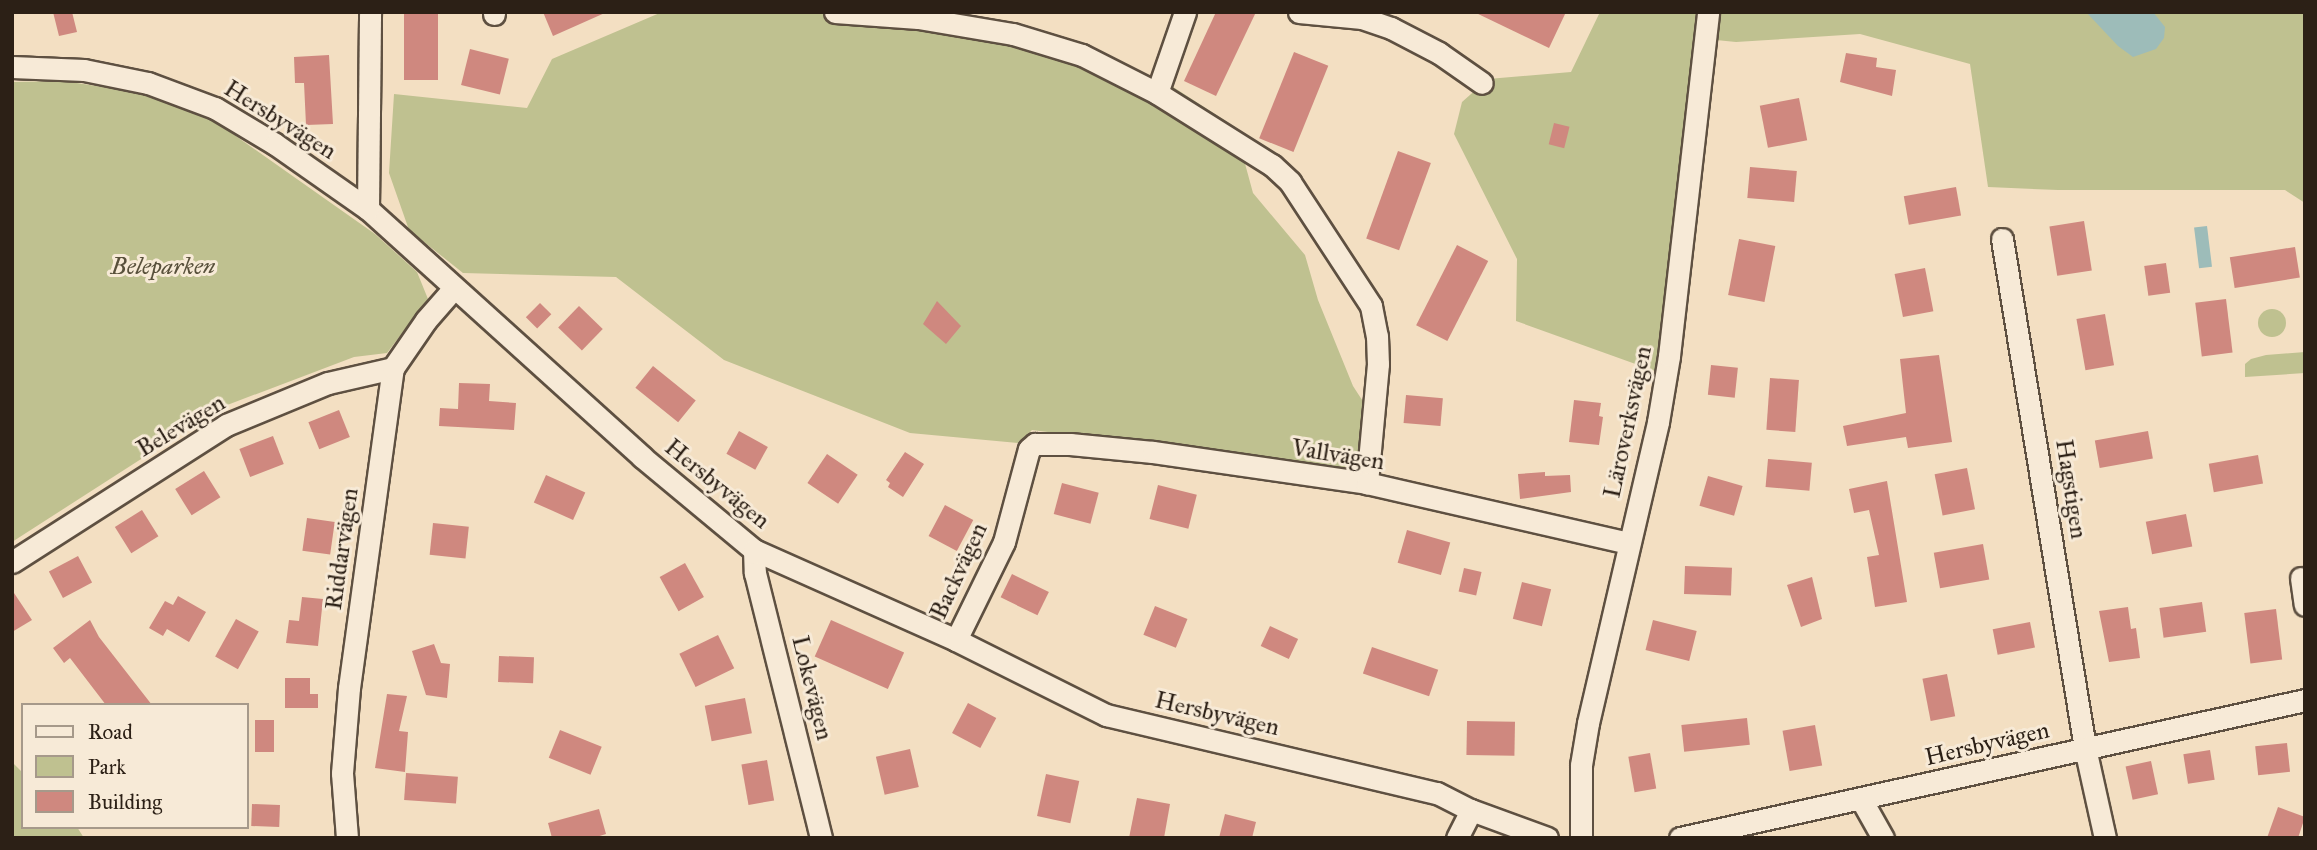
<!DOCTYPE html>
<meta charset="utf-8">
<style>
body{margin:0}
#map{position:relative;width:2317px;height:850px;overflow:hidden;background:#f3dfc2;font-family:"IM FELL Great Primer",serif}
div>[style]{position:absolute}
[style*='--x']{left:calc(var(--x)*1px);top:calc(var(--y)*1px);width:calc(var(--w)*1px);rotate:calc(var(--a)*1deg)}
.green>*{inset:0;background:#bfc190}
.round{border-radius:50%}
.water>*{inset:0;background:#9dbcb9;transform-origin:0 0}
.building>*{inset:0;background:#cf887f;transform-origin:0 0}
.roads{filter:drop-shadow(2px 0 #5e5041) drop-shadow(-2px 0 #5e5041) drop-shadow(0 2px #5e5041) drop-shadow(0 -2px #5e5041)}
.minor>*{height:21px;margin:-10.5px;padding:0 10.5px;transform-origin:10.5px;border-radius:10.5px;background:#f7ead7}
span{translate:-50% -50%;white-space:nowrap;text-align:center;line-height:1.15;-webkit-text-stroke:6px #f7ead7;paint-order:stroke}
.street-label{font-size:24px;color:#2c2016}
.park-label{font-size:24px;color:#58503b;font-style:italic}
.frame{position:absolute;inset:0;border:14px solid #2c2016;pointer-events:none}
.legend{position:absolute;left:21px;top:703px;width:228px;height:126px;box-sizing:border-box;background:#f7ead7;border:2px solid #a6998a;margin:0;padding:9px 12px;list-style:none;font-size:21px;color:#2c2016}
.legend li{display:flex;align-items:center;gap:14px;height:35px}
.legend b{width:35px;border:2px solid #a6998a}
</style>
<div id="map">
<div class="green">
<i style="clip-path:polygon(662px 12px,940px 12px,1041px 35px,1167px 83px,1235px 127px,1253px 193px,1305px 255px,1318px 300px,1353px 386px,1364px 403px,1359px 456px,1342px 469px,1032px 430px,1019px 443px,910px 433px,724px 360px,616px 277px,463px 273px,409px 230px,389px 173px,394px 94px,527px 108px,552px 59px)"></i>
<i style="clip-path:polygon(1600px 12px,2305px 12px,2305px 203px,2285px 190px,2058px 190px,1988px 187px,1970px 64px,1860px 34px,1736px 42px,1706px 39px,1655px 371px,1516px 321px,1517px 259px,1454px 134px,1462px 102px,1488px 79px,1571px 72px)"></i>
<i style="clip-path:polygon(64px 81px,141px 93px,216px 122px,375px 234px,417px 272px,428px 299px,387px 353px,354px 357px,222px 407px,12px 542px,12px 82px)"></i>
<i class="round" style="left:2258px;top:309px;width:28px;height:28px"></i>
<i style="clip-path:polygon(2305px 352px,2305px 373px,2245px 377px,2245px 364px,2251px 359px,2266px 355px)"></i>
<i style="clip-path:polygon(12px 762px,23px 773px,23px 827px,77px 827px,84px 838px,12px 838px)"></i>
</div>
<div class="water">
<i style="clip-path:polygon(2086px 12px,2153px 12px,2165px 27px,2164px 38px,2156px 49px,2133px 57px,2118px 46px)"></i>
<i style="left:2207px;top:226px;width:41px;height:13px;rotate:83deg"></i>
</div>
<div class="building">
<i style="clip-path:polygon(53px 12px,72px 12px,77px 32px,59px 36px)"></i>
<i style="left:404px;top:12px;width:34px;height:68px"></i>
<i style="clip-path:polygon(543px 12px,607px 12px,553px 36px)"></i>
<i style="clip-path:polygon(1216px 12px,1256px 12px,1216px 96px,1184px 81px)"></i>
<i style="clip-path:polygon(1474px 12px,1566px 12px,1549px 48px)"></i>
<i style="left:470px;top:49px;width:40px;height:37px;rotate:14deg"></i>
<i style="left:1294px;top:52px;width:37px;height:93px;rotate:22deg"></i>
<i style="clip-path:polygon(1846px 53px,1877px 58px,1876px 67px,1896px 70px,1892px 96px,1840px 82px)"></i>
<i style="clip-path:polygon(329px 55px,333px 124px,306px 125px,304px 83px,295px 83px,294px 57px)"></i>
<i style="left:1799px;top:98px;width:43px;height:40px;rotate:79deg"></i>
<i style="left:1554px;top:123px;width:16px;height:22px;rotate:14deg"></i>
<i style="left:1398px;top:151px;width:35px;height:93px;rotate:20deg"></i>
<i style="left:1750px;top:167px;width:47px;height:31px;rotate:5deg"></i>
<i style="left:1956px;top:187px;width:29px;height:53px;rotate:80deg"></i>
<i style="left:2084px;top:221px;width:50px;height:35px;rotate:81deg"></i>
<i style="left:1739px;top:239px;width:37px;height:57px;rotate:11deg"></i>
<i style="left:1457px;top:245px;width:35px;height:90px;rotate:27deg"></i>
<i style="left:2295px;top:247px;width:31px;height:66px;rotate:81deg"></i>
<i style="left:2166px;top:263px;width:30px;height:22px;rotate:82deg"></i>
<i style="left:1925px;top:268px;width:44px;height:31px;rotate:79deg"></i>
<i style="left:2226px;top:299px;width:54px;height:31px;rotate:83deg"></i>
<i style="clip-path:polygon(937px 301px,961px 326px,946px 344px,923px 324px)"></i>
<i style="left:540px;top:303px;width:16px;height:20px;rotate:45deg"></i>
<i style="left:579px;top:306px;width:33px;height:30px;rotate:44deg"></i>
<i style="left:2105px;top:314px;width:52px;height:29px;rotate:80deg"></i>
<i style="clip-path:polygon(1939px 355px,1952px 442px,1908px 448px,1906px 437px,1847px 446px,1843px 426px,1906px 413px,1900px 359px)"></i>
<i style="left:1711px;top:365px;width:27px;height:30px;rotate:6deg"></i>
<i style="left:653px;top:366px;width:55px;height:28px;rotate:39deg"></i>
<i style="left:1770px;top:378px;width:29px;height:52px;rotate:4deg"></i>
<i style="clip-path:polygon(459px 383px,490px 384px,489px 401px,516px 403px,514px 430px,439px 426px,440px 408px,458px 409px)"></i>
<i style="left:1406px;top:395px;width:37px;height:28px;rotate:5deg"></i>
<i style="clip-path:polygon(1574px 400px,1601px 403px,1599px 416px,1603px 417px,1599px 445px,1569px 442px)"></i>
<i style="left:339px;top:410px;width:29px;height:33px;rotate:68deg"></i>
<i style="left:739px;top:431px;width:33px;height:26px;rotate:29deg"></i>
<i style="left:2148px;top:431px;width:28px;height:54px;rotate:80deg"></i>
<i style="left:273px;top:436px;width:30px;height:36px;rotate:69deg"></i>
<i style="clip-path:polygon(905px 452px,924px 464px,903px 497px,888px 487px,890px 483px,886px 480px)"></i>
<i style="left:827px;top:454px;width:37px;height:35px;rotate:34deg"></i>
<i style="left:2258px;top:455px;width:29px;height:50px;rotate:80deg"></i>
<i style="left:1768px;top:459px;width:44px;height:28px;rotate:5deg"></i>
<i style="left:1967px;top:468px;width:42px;height:33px;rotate:79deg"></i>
<i style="left:204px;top:471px;width:31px;height:34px;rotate:58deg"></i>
<i style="clip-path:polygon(1545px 472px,1545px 476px,1570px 475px,1571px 492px,1520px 499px,1518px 474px)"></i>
<i style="left:546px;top:475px;width:43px;height:30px;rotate:24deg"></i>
<i style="left:1708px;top:476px;width:36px;height:31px;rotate:16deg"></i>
<i style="clip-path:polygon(1887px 481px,1907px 602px,1875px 607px,1867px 557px,1879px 555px,1869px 510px,1854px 513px,1849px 489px)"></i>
<i style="left:1062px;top:483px;width:38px;height:32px;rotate:15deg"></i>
<i style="left:1158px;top:485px;width:40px;height:35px;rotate:14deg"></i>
<i style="left:945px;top:505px;width:32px;height:35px;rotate:28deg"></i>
<i style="left:142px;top:510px;width:31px;height:32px;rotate:58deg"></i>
<i style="left:2186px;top:514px;width:33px;height:41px;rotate:79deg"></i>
<i style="left:307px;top:518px;width:28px;height:33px;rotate:8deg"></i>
<i style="left:433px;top:523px;width:36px;height:32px;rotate:6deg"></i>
<i style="left:1407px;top:530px;width:45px;height:34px;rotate:16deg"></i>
<i style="left:1983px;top:544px;width:36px;height:50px;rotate:80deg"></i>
<i style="left:78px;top:556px;width:30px;height:33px;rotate:62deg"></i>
<i style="left:685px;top:563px;width:39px;height:29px;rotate:61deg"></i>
<i style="left:1685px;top:566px;width:47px;height:28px;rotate:2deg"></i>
<i style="left:1464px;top:568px;width:18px;height:24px;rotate:13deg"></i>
<i style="left:1012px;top:574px;width:41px;height:26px;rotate:26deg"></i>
<i style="clip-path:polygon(1812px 577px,1822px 619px,1801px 627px,1787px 585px)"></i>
<i style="left:1522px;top:582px;width:30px;height:38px;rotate:14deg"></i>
<i style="clip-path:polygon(12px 590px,32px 620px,12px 632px)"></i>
<i style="clip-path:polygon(178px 596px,206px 612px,189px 642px,167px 629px,163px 636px,149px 628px,165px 601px,173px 605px)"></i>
<i style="clip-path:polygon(302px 597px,323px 599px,318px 646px,286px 643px,289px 620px,299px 621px)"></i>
<i style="left:2202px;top:602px;width:30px;height:43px;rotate:82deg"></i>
<i style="left:1155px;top:606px;width:35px;height:31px;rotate:22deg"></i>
<i style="clip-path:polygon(2128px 607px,2131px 629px,2136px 628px,2140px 658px,2109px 662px,2099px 611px)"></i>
<i style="left:2276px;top:609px;width:51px;height:32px;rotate:83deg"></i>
<i style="left:236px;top:619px;width:26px;height:43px;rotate:29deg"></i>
<i style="clip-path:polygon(90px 620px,99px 637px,152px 705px,106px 705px,70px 658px,64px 663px,53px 648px)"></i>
<i style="left:831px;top:620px;width:80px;height:40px;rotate:24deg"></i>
<i style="left:1653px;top:620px;width:45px;height:31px;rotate:14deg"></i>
<i style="left:2030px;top:622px;width:26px;height:38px;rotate:79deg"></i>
<i style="left:1270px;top:626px;width:31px;height:22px;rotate:25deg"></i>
<i style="left:718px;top:635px;width:37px;height:43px;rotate:64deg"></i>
<i style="clip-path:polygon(434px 644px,441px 663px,450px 664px,447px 698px,426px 695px,412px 651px)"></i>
<i style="left:1372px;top:647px;width:70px;height:28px;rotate:19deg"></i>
<i style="left:499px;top:656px;width:35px;height:26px;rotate:2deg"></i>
<i style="left:1947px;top:674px;width:43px;height:25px;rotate:79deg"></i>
<i style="clip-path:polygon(285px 678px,310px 678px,310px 694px,318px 694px,318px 708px,285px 708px)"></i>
<i style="clip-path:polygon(387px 694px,407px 696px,399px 731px,408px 732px,405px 772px,375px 768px)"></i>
<i style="left:745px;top:698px;width:36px;height:41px;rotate:79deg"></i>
<i style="left:968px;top:703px;width:32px;height:34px;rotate:28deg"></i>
<i style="left:1747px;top:718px;width:27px;height:66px;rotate:84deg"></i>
<i style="left:255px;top:720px;width:19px;height:32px"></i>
<i style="left:1467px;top:721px;width:48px;height:34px;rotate:1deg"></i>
<i style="left:1815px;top:725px;width:41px;height:33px;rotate:80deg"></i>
<i style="left:560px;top:730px;width:45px;height:30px;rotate:22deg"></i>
<i style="left:2287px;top:743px;width:29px;height:32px;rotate:84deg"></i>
<i style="left:910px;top:749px;width:39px;height:35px;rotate:77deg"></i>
<i style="left:2210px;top:750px;width:30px;height:27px;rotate:81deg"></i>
<i style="left:1650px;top:753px;width:36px;height:22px;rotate:80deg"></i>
<i style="left:767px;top:760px;width:41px;height:26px;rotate:80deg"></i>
<i style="left:2151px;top:761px;width:34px;height:26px;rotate:78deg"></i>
<i style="left:406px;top:773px;width:52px;height:27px;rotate:4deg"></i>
<i style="left:1046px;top:774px;width:34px;height:43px;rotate:12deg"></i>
<i style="clip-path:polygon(1137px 798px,1170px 804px,1164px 838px,1129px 838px)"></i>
<i style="left:252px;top:804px;width:28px;height:22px;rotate:2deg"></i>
<i style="clip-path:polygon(2278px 807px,2305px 817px,2298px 838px,2267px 838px)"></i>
<i style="clip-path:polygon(599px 809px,606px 834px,593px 838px,552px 838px,548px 823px)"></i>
<i style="clip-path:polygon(1225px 814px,1256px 822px,1252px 838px,1219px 838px)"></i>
</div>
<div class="roads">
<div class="minor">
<i style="--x:835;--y:12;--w:83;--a:4.1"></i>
<i style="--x:918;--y:18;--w:96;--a:9.6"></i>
<i style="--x:1013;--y:34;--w:72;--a:16.9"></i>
<i style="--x:1082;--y:55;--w:84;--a:26.9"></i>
<i style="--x:1157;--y:93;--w:136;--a:32.1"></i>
<i style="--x:1272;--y:165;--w:25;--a:43"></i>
<i style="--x:1290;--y:182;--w:148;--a:56.8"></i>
<i style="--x:1371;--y:306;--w:31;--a:79"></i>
<i style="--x:1377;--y:336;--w:28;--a:88"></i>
<i style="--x:1378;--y:364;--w:120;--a:95.3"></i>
<i style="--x:1299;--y:12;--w:63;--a:5.4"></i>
<i style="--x:1362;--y:18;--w:31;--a:19"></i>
<i style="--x:1391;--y:28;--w:54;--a:27.5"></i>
<i style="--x:1439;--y:53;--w:52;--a:34.9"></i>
<i style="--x:494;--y:14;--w:2;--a:-90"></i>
<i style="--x:12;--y:67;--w:72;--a:2.4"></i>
<i style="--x:84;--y:70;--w:65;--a:11.5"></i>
<i style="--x:148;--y:83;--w:72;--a:20.5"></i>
<i style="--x:215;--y:108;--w:70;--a:31"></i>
<i style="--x:275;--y:144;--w:113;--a:35"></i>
<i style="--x:368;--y:209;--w:370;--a:42.1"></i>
<i style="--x:642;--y:457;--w:146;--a:39.7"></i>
<i style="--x:754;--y:550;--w:221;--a:24"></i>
<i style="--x:956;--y:640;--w:168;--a:26.6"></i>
<i style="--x:1106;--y:715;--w:340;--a:13.3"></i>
<i style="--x:1437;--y:793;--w:38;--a:27"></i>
<i style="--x:1471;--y:810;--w:81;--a:20.2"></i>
<i style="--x:1157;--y:93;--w:86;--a:-70.9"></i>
<i style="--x:368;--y:209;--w:197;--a:-89.4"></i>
<i style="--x:2002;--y:239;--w:516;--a:80.74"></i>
<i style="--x:2085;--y:748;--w:92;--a:77.5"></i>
<i style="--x:754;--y:550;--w:23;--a:88"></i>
<i style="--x:755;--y:573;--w:273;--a:76"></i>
<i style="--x:12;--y:562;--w:254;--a:-32.6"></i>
<i style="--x:226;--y:425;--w:110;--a:-22.4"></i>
<i style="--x:328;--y:383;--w:67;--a:-13"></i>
<i style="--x:2301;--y:578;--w:27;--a:82"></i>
<i style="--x:956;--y:640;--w:109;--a:-63.9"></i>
<i style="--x:1004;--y:542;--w:96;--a:-75"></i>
<i style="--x:1029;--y:449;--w:8;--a:-40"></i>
<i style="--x:1035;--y:444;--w:35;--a:0"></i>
<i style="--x:1070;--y:444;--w:83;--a:5.5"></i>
<i style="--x:1153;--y:452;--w:216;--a:8.2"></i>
<i style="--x:1367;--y:483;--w:269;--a:12.9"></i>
<i style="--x:1861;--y:799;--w:45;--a:60.6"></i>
<i style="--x:347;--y:838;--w:65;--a:-94.4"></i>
<i style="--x:342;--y:773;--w:85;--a:-85.3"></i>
<i style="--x:349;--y:688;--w:323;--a:-82.2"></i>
<i style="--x:393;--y:368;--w:58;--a:-55.5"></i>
<i style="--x:426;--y:320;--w:43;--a:-48.8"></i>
<i style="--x:1457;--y:838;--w:31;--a:-63"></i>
<i style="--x:1581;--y:838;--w:73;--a:-90"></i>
<i style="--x:1581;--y:765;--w:43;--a:-80.5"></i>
<i style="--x:1588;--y:723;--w:309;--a:-76.9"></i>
<i style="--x:1658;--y:422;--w:67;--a:-80.5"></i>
<i style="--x:1669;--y:356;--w:346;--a:-83.5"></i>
<i style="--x:1680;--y:838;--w:640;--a:-12.45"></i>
</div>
</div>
<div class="street-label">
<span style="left:280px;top:120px;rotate:32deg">Hersbyvägen</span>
<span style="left:1628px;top:422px;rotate:-78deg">Läroverksvägen</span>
<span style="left:181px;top:426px;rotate:-31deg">Belevägen</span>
<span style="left:1338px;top:455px;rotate:9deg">Vallvägen</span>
<span style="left:717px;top:484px;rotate:39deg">Hersbyvägen</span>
<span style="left:2071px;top:489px;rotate:81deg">Hagstigen</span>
<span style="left:342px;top:549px;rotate:-82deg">Riddarvägen</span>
<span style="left:959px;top:571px;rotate:-65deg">Backvägen</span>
<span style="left:812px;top:688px;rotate:76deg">Lokevägen</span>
<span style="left:1217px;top:714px;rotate:13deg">Hersbyvägen</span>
<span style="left:1987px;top:744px;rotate:-13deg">Hersbyvägen</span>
</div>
<div class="park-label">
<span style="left:163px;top:267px">Beleparken</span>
</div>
<div class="frame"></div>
<ul class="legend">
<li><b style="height:9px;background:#f7ead7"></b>Road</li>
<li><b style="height:19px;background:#bfc190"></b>Park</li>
<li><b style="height:19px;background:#cf887f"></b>Building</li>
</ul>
</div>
